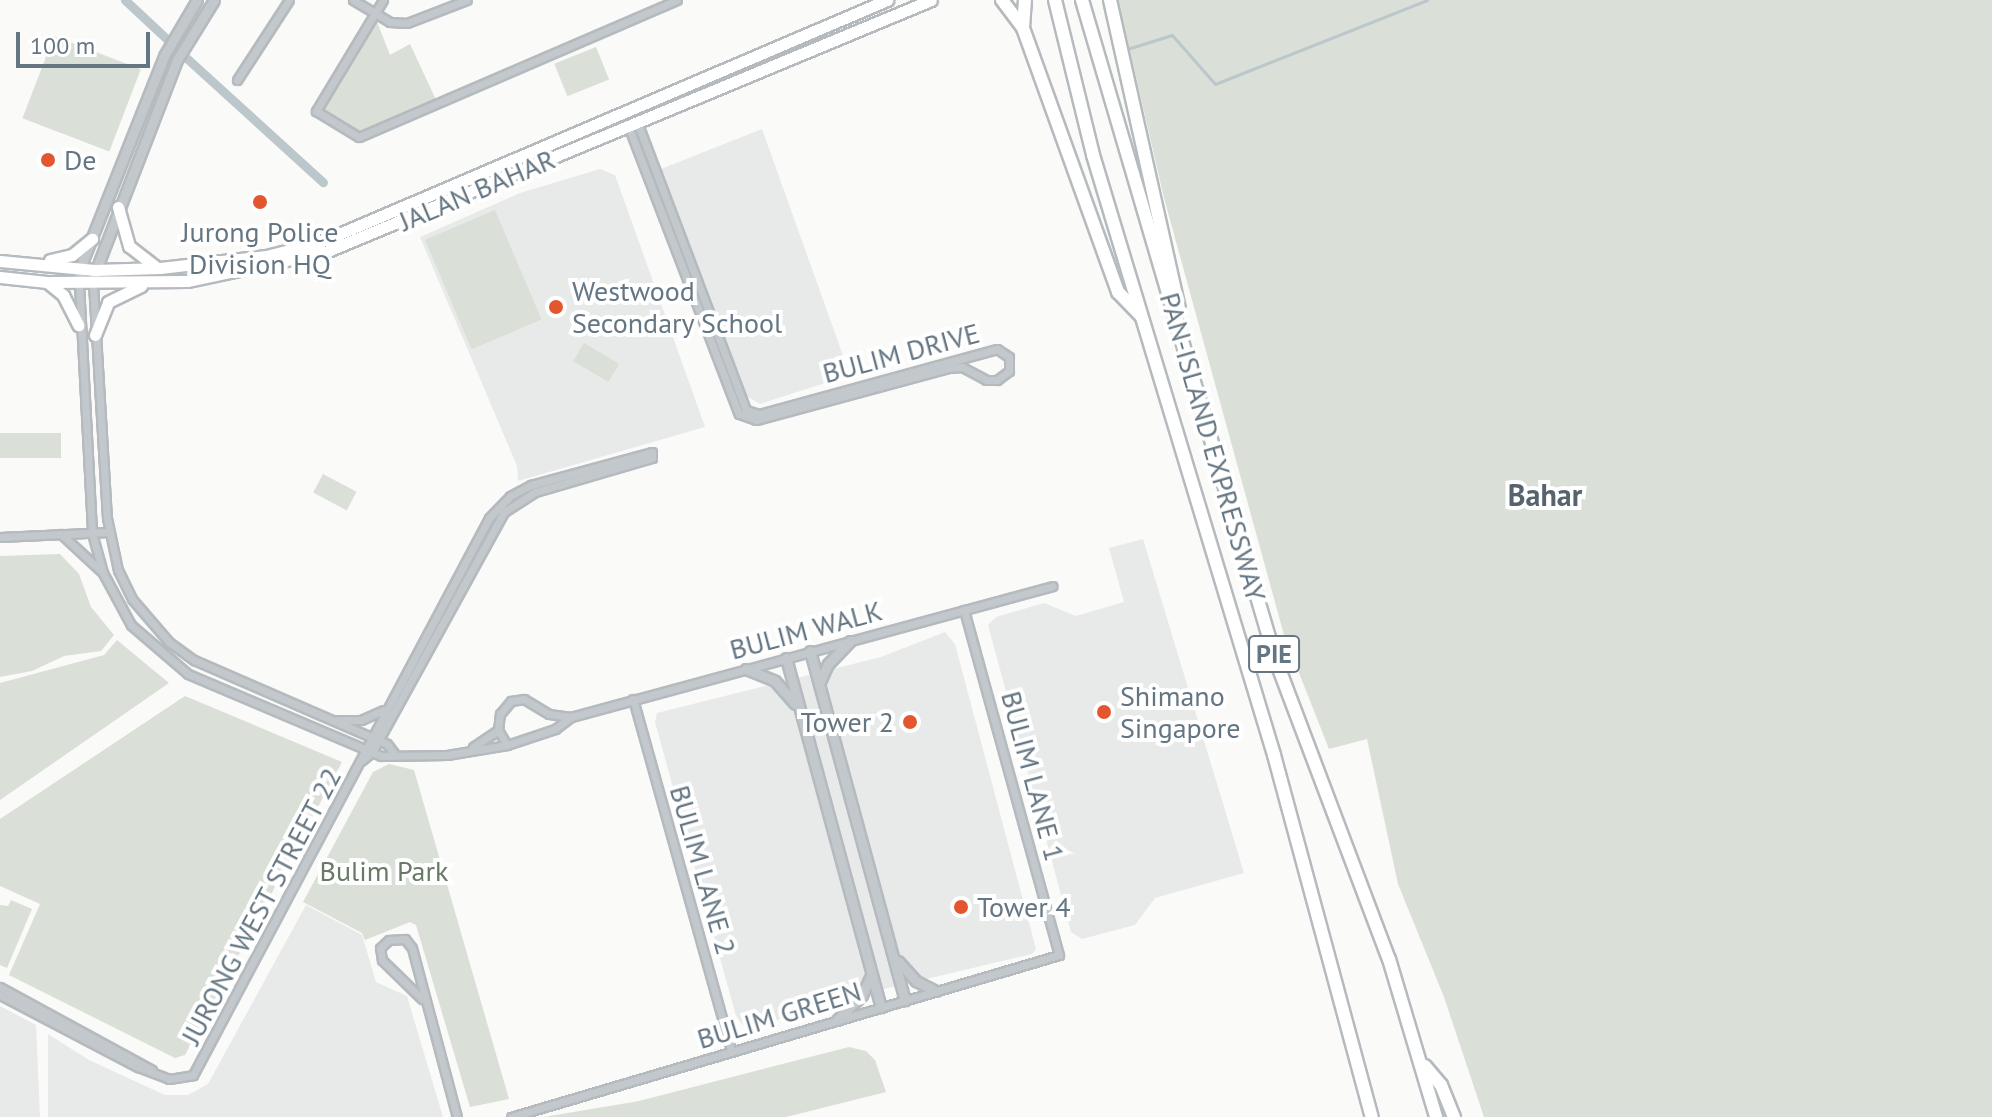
<!DOCTYPE html>
<style>
body{margin:0}
#map{position:relative;width:1992px;height:1117px;overflow:hidden;background:#fafaf8;font-family:"PT Sans",sans-serif}
div>[style]{position:absolute}
[style*='--x']{left:calc(var(--x)*1px);top:calc(var(--y)*1px);width:calc(var(--w)*1px);rotate:calc(var(--a)*1deg)}
.built>*{inset:0;background:#e8e9e9}
.green>*{inset:0;background:#dadfd7;transform-origin:0 0}
.stream>*{height:3px;margin:-1.5px;padding:0 1.5px;transform-origin:1.5px;border-radius:1.5px;background:#bbc7cb}
.canal>*{height:9px;margin:-4.5px;padding:0 4.5px;transform-origin:4.5px;border-radius:4.5px;background:#bbc7cb}
.roads{filter:drop-shadow(2px 0 #b5babe) drop-shadow(-2px 0 #b5babe) drop-shadow(0 2px #b5babe) drop-shadow(0 -2px #b5babe)}
.minor>*{height:7px;margin:-3.5px;padding:0 3.5px;transform-origin:3.5px;border-radius:3.5px;background:#c3c8cc}
.tertiary>*{height:9px;margin:-4.5px;padding:0 4.5px;transform-origin:4.5px;border-radius:4.5px;background:#c3c8cc}
.primary>*{height:11px;margin:-5.5px;padding:0 5.5px;transform-origin:5.5px;border-radius:5.5px;background:#fff}
.motorway>*{height:12px;margin:-6px;padding:0 6px;transform-origin:6px;border-radius:6px;background:#fff}
.dots>*{width:22px;height:22px;translate:-50% -50%;box-sizing:border-box;border:4px solid #fff;border-radius:50%}
span{translate:-50% -50%;white-space:nowrap;text-align:center;line-height:1.15;-webkit-text-stroke:8px #fff;paint-order:stroke}
.shield-label span{padding:2px 6px;background:#fff;border:2px solid;border-radius:6px;-webkit-text-stroke-width:0}
.shield-label{font-size:26px;color:#657683;font-weight:700}
.poi-label{font-size:28px;color:#657683}
.left{translate:0 -50%;text-align:left}
.right{translate:-100% -50%;text-align:right}
.street-label{font-size:28px;color:#657683}
.park-label{font-size:28px;color:#687a64}
.neighbourhood-label{font-size:30px;color:#57646e;font-weight:700}
.scale{position:absolute;left:16px;top:32px;width:134px;height:36px;box-sizing:border-box;border:4px solid #657683;border-top:0;padding-left:10px;font-size:24px;line-height:28px;white-space:nowrap;color:#657683;-webkit-text-stroke:6px #fff;paint-order:stroke}
</style>
<div id="map">
<div class="built">
<i style="clip-path:polygon(762px 129px,850px 375px,760px 404px,742px 393px,661px 169px)"></i>
<i style="clip-path:polygon(600px 169px,615px 175px,705px 427px,518px 481px,517px 466px,420px 237px,520px 193px)"></i>
<i style="clip-path:polygon(1143px 539px,1244px 873px,1155px 898px,1135px 925px,1082px 939px,1071px 932px,988px 625px,996px 617px,1044px 603px,1076px 616px,1124px 602px,1109px 548px)"></i>
<i style="clip-path:polygon(945px 632px,955px 644px,1036px 949px,1032px 954px,842px 999px,747px 1030px,736px 1016px,655px 722px,657px 713px,881px 657px)"></i>
<i style="clip-path:polygon(306px 905px,362px 935px,376px 982px,407px 996px,443px 1117px,48px 1117px,48px 1034px,89px 1060px,165px 1095px,188px 1095px,208px 1084px)"></i>
<i style="clip-path:polygon(0 1006px,36px 1025px,40px 1117px,0 1117px)"></i>
</div>
<div class="green">
<i style="clip-path:polygon(1118px 0,1992px 0,1992px 1117px,1484px 1117px,1444px 997px,1398px 884px,1367px 739px,1329px 749px,1284px 635px,1164px 198px)"></i>
<i style="clip-path:polygon(374px 14px,390px 55px,410px 44px,438px 104px,367px 137px,316px 111px)"></i>
<i style="left:54px;top:36px;width:93px;height:88px;rotate:21deg"></i>
<i style="left:596px;top:47px;width:35px;height:45px;rotate:68deg"></i>
<i style="left:495px;top:210px;width:119px;height:76px;rotate:67deg"></i>
<i style="left:584px;top:343px;width:41px;height:21px;rotate:31deg"></i>
<i style="left:0;top:433px;width:61px;height:25px"></i>
<i style="left:323px;top:474px;width:38px;height:21px;rotate:28deg"></i>
<i style="clip-path:polygon(60px 554px,79px 574px,91px 607px,114px 635px,101px 651px,64px 656px,32px 671px,0 677px,0 556px)"></i>
<i style="clip-path:polygon(117px 640px,169px 683px,0 800px,0 683px,104px 655px)"></i>
<i style="clip-path:polygon(185px 696px,342px 762px,185px 1055px,175px 1058px,9px 975px,40px 904px,0 886px,0 819px)"></i>
<i style="clip-path:polygon(389px 764px,414px 770px,509px 1099px,470px 1107px,416px 925px,410px 922px,365px 940px,362px 933px,303px 902px,373px 772px)"></i>
<i style="clip-path:polygon(11px 900px,32px 909px,7px 968px,0 965px,0 905px,8px 906px)"></i>
<i style="clip-path:polygon(849px 1047px,866px 1051px,875px 1060px,886px 1092px,786px 1117px,544px 1117px,639px 1101px)"></i>
</div>
<div class="stream">
<i style="--x:1127;--y:49;--w:47;--a:-17.3"></i>
<i style="--x:1172;--y:35;--w:65;--a:48.7"></i>
<i style="--x:1215;--y:84;--w:228;--a:-21.6"></i>
</div>
<div class="canal">
<i style="--x:125;--y:0;--w:60;--a:43"></i>
<i style="--x:181;--y:53;--w:192;--a:42.3"></i>
</div>
<div class="roads">
<div class="minor">
<i style="--x:353;--y:0;--w:43;--a:30.7"></i>
<i style="--x:390;--y:22;--w:17;--a:3"></i>
<i style="--x:407;--y:23;--w:64;--a:-21"></i>
<i style="--x:383;--y:0;--w:130;--a:121.1"></i>
<i style="--x:316;--y:111;--w:50;--a:31.2"></i>
<i style="--x:359;--y:137;--w:346;--a:-23.3"></i>
<i style="--x:237;--y:80;--w:95;--a:-57"></i>
<i style="--x:629;--y:128;--w:306;--a:69"></i>
<i style="--x:739;--y:414;--w:18;--a:19"></i>
<i style="--x:756;--y:420;--w:200;--a:-15.1"></i>
<i style="--x:949;--y:368;--w:13;--a:-4"></i>
<i style="--x:962;--y:367;--w:27;--a:28"></i>
<i style="--x:986;--y:380;--w:11;--a:0"></i>
<i style="--x:997;--y:380;--w:15;--a:-37"></i>
<i style="--x:1009;--y:371;--w:14;--a:-90"></i>
<i style="--x:1009;--y:357;--w:14;--a:-146"></i>
<i style="--x:997;--y:349;--w:247;--a:164.7"></i>
<i style="--x:759;--y:414;--w:14;--a:-163"></i>
<i style="--x:746;--y:410;--w:306;--a:-110.7"></i>
<i style="--x:79;--y:283;--w:250;--a:87"></i>
<i style="--x:92;--y:533;--w:41;--a:74.6"></i>
<i style="--x:103;--y:573;--w:59;--a:61.7"></i>
<i style="--x:131;--y:625;--w:75;--a:40.7"></i>
<i style="--x:188;--y:674;--w:210;--a:23"></i>
<i style="--x:381;--y:756;--w:66;--a:-0.9"></i>
<i style="--x:447;--y:755;--w:61;--a:-9.5"></i>
<i style="--x:507;--y:745;--w:51;--a:-18.4"></i>
<i style="--x:555;--y:729;--w:20;--a:-37"></i>
<i style="--x:571;--y:717;--w:499;--a:-15.2"></i>
<i style="--x:93;--y:283;--w:235;--a:86.6"></i>
<i style="--x:107;--y:518;--w:53;--a:78.1"></i>
<i style="--x:118;--y:570;--w:32;--a:64"></i>
<i style="--x:132;--y:599;--w:57;--a:49.3"></i>
<i style="--x:169;--y:642;--w:31;--a:36"></i>
<i style="--x:194;--y:660;--w:210;--a:23.5"></i>
<i style="--x:387;--y:744;--w:11;--a:52"></i>
<i style="--x:61;--y:534;--w:56;--a:42.8"></i>
<i style="--x:0;--y:537;--w:109;--a:-2.6"></i>
<i style="--x:633;--y:699;--w:365;--a:74.4"></i>
<i style="--x:338;--y:720;--w:23;--a:0"></i>
<i style="--x:361;--y:720;--w:24;--a:-24"></i>
<i style="--x:507;--y:745;--w:17;--a:-121"></i>
<i style="--x:498;--y:730;--w:16;--a:-83"></i>
<i style="--x:500;--y:714;--w:17;--a:-50"></i>
<i style="--x:511;--y:701;--w:13;--a:-9"></i>
<i style="--x:524;--y:699;--w:29;--a:31"></i>
<i style="--x:549;--y:714;--w:22;--a:8"></i>
<i style="--x:473;--y:747;--w:30;--a:-34"></i>
<i style="--x:0;--y:987;--w:173;--a:28.6"></i>
<i style="--x:0;--y:995;--w:156;--a:27.6"></i>
<i style="--x:138;--y:1067;--w:33;--a:21"></i>
<i style="--x:169;--y:1079;--w:24;--a:-9"></i>
<i style="--x:193;--y:1075;--w:631;--a:-62.01"></i>
<i style="--x:489;--y:518;--w:30;--a:-46"></i>
<i style="--x:510;--y:496;--w:24;--a:-28"></i>
<i style="--x:531;--y:485;--w:125;--a:-15.3"></i>
<i style="--x:652;--y:452;--w:6;--a:90"></i>
<i style="--x:652;--y:458;--w:122;--a:163.8"></i>
<i style="--x:535;--y:492;--w:37;--a:147"></i>
<i style="--x:504;--y:512;--w:274;--a:118.8"></i>
<i style="--x:372;--y:752;--w:13;--a:141"></i>
<i style="--x:422;--y:999;--w:56;--a:-135.7"></i>
<i style="--x:382;--y:960;--w:12;--a:-99"></i>
<i style="--x:380;--y:948;--w:12;--a:-42"></i>
<i style="--x:389;--y:940;--w:16;--a:-4"></i>
<i style="--x:405;--y:939;--w:11;--a:52"></i>
<i style="--x:412;--y:948;--w:175;--a:75.1"></i>
<i style="--x:511;--y:1117;--w:571;--a:-16.47"></i>
<i style="--x:1059;--y:955;--w:358;--a:-105.4"></i>
</div>
<div class="tertiary">
<i style="--x:94;--y:275;--w:230;--a:-68.9"></i>
<i style="--x:177;--y:60;--w:70;--a:-58.3"></i>
<i style="--x:79;--y:283;--w:23;--a:-80"></i>
<i style="--x:83;--y:260;--w:219;--a:-68.3"></i>
<i style="--x:164;--y:56;--w:65;--a:-59.5"></i>
<i style="--x:810;--y:651;--w:362;--a:74.8"></i>
<i style="--x:786;--y:658;--w:362;--a:74.8"></i>
<i style="--x:746;--y:669;--w:31;--a:22"></i>
<i style="--x:775;--y:681;--w:30;--a:49"></i>
<i style="--x:819;--y:684;--w:22;--a:-66"></i>
<i style="--x:828;--y:664;--w:32;--a:-46"></i>
<i style="--x:898;--y:961;--w:27;--a:48"></i>
<i style="--x:916;--y:981;--w:22;--a:27"></i>
<i style="--x:837;--y:1020;--w:35;--a:-45"></i>
<i style="--x:862;--y:995;--w:21;--a:-65"></i>
</div>
<div class="primary">
<i style="--x:118;--y:207;--w:41;--a:74.2"></i>
<i style="--x:129;--y:246;--w:34;--a:38"></i>
<i style="--x:50;--y:260;--w:23;--a:-13"></i>
<i style="--x:72;--y:255;--w:26;--a:-39"></i>
<i style="--x:0;--y:261;--w:95;--a:5.4"></i>
<i style="--x:95;--y:270;--w:65;--a:-1.8"></i>
<i style="--x:160;--y:268;--w:107;--a:-6.5"></i>
<i style="--x:266;--y:256;--w:54;--a:-14"></i>
<i style="--x:318;--y:243;--w:619;--a:-23.13"></i>
<i style="--x:0;--y:277;--w:47;--a:6.1"></i>
<i style="--x:47;--y:282;--w:140;--a:-0.4"></i>
<i style="--x:187;--y:281;--w:141;--a:-11.9"></i>
<i style="--x:325;--y:252;--w:656;--a:-22.58"></i>
<i style="--x:47;--y:282;--w:21;--a:39"></i>
<i style="--x:63;--y:295;--w:34;--a:63"></i>
<i style="--x:95;--y:335;--w:35;--a:-68"></i>
<i style="--x:108;--y:302;--w:37;--a:-26"></i>
</div>
<div class="motorway">
<i style="--x:1002;--y:0;--w:35;--a:53"></i>
<i style="--x:1023;--y:28;--w:281;--a:70.2"></i>
<i style="--x:1118;--y:292;--w:32;--a:46"></i>
<i style="--x:1055;--y:0;--w:160;--a:76.2"></i>
<i style="--x:1093;--y:155;--w:627;--a:73.21"></i>
<i style="--x:1274;--y:755;--w:375;--a:74.9"></i>
<i style="--x:1082;--y:0;--w:686;--a:73.65"></i>
<i style="--x:1275;--y:658;--w:322;--a:69.3"></i>
<i style="--x:1389;--y:959;--w:165;--a:73.4"></i>
<i style="--x:1110;--y:0;--w:317;--a:77.4"></i>
<i style="--x:1023;--y:28;--w:28;--a:-86"></i>
<i style="--x:1425;--y:1066;--w:25;--a:50"></i>
<i style="--x:1441;--y:1085;--w:35;--a:68"></i>
</div>
</div>
<div class="dots">
<i style="left:48px;top:160px;background:#e4572e"></i>
<i style="left:260px;top:202px;background:#e4572e"></i>
<i style="left:556px;top:307px;background:#e4572e"></i>
<i style="left:1104px;top:712px;background:#e4572e"></i>
<i style="left:910px;top:722px;background:#e4572e"></i>
<i style="left:961px;top:907px;background:#e4572e"></i>
</div>
<div class="shield-label">
<span style="left:1274px;top:654px">PIE</span>
</div>
<div class="poi-label">
<span class="left" style="left:64px;top:160px">De</span>
<span style="left:260px;top:248px">Jurong Police<br>Division HQ</span>
<span class="left" style="left:572px;top:307px">Westwood<br>Secondary School</span>
<span class="left" style="left:1120px;top:712px">Shimano<br>Singapore</span>
<span class="right" style="left:894px;top:722px">Tower 2</span>
<span class="left" style="left:977px;top:907px">Tower 4</span>
</div>
<div class="street-label">
<span style="left:477px;top:190px;rotate:-23deg">JALAN BAHAR</span>
<span style="left:901px;top:353px;rotate:-15deg">BULIM DRIVE</span>
<span style="left:1213px;top:447px;rotate:74deg">PAN-ISLAND EXPRESSWAY</span>
<span style="left:806px;top:630px;rotate:-15deg">BULIM WALK</span>
<span style="left:1033px;top:776px;rotate:75deg">BULIM LANE 1</span>
<span style="left:703px;top:870px;rotate:74deg">BULIM LANE 2</span>
<span style="left:261px;top:906px;rotate:-62deg">JURONG WEST STREET 22</span>
<span style="left:779px;top:1015px;rotate:-17deg">BULIM GREEN</span>
</div>
<div class="park-label">
<span style="left:384px;top:871px">Bulim Park</span>
</div>
<div class="neighbourhood-label">
<span style="left:1545px;top:495px">Bahar</span>
</div>
<div class="scale">100 m</div>
</div>
